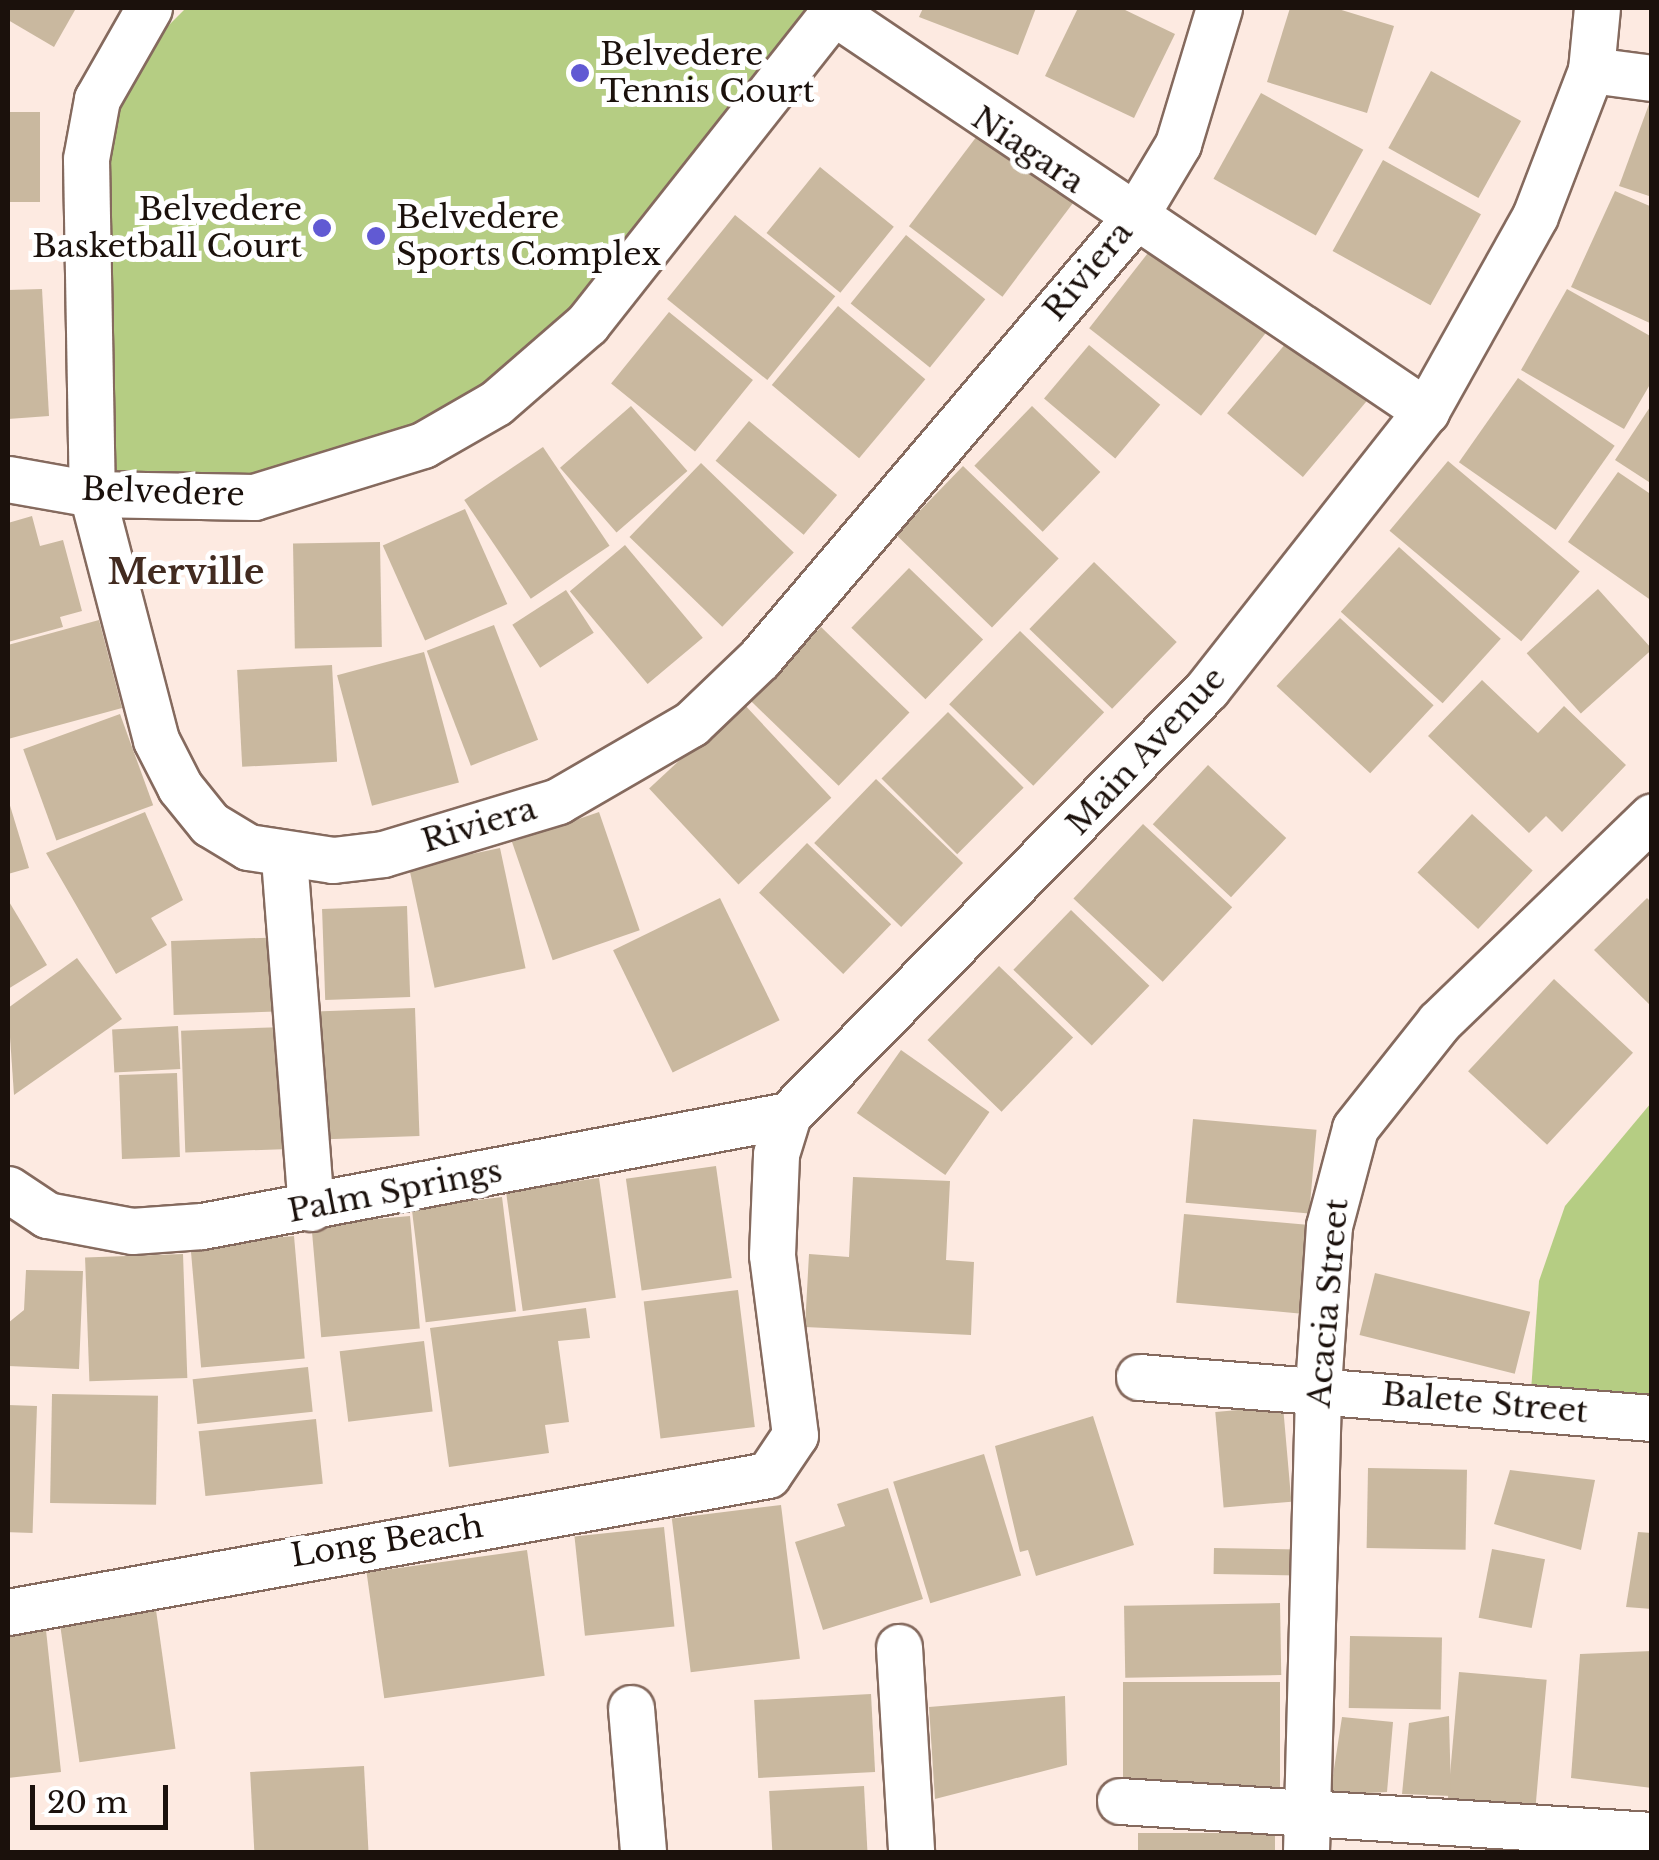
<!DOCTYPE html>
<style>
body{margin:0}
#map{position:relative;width:1659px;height:1860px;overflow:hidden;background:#fdeae1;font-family:"Libre Baskerville",serif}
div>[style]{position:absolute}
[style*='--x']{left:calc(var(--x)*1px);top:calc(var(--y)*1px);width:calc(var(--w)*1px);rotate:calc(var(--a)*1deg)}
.green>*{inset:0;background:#b5cd83}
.building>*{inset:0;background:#c9b89f;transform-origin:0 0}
.roads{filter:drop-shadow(2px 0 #856a5e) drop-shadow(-2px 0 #856a5e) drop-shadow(0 2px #856a5e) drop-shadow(0 -2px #856a5e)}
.minor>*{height:45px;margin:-22.5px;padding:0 22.5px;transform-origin:22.5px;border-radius:22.5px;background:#fff}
.dots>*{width:28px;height:28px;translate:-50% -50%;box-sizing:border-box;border:5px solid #fff;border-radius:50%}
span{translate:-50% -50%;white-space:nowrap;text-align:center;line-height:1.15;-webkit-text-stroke:10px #fff;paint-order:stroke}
.poi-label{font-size:32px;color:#1b110c}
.left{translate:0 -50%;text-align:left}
.right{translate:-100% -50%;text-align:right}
.street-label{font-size:32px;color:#1b110c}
.neighbourhood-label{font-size:35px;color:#422b20;font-weight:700}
.frame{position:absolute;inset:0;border:10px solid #1b110c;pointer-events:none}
.scale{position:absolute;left:30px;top:1785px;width:138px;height:45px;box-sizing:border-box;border:5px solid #1b110c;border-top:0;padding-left:12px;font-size:30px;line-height:35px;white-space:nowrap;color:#1b110c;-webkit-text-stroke:8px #fff;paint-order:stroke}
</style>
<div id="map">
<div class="green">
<i style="clip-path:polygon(186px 8px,817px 8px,614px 280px,468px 408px,328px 472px,113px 478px,102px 192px,109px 123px,150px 44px)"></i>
<i style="clip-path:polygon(1651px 1103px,1651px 1405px,1531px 1391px,1539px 1281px,1565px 1206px)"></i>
</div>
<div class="building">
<i style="clip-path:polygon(8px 8px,71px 8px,75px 10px,54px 47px,8px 20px)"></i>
<i style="clip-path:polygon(923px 8px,1036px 8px,1018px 55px,919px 17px)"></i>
<i style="clip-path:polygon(1078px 8px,1121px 8px,1175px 34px,1134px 118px,1045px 76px)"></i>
<i style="clip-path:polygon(1290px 8px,1335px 8px,1394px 26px,1367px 113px,1267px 82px)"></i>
<i style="left:1431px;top:71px;width:103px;height:88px;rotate:29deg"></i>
<i style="left:1261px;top:93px;width:117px;height:98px;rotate:29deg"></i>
<i style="clip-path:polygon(1652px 96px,1652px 197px,1619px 186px)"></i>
<i style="left:8px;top:112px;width:32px;height:90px"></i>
<i style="left:986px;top:124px;width:117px;height:128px;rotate:37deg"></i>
<i style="left:1383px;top:160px;width:112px;height:104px;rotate:29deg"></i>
<i style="left:820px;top:167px;width:95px;height:85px;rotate:39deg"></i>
<i style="clip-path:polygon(1615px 191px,1652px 207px,1652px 324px,1571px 287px)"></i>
<i style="left:735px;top:215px;width:129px;height:108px;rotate:39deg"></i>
<i style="left:906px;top:235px;width:102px;height:88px;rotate:39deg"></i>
<i style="left:1155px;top:244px;width:142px;height:107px;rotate:38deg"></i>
<i style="clip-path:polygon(42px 289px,49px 416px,8px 419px,8px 290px)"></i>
<i style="clip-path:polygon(1567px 289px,1652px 337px,1652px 381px,1624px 429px,1521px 370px)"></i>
<i style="left:838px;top:306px;width:114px;height:103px;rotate:40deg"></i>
<i style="left:669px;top:312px;width:108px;height:92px;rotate:39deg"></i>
<i style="left:1292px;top:336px;width:99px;height:101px;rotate:40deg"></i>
<i style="left:1089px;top:345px;width:93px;height:70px;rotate:40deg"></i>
<i style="left:1518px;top:378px;width:118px;height:103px;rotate:35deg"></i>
<i style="clip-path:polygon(1652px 404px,1652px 484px,1615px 460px)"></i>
<i style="left:631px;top:406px;width:86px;height:94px;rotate:49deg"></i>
<i style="left:1032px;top:406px;width:95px;height:83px;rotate:44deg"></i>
<i style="left:749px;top:421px;width:115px;height:52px;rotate:40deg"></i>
<i style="left:543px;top:447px;width:119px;height:95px;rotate:56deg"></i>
<i style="left:1448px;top:461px;width:172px;height:91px;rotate:40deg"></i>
<i style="left:701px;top:463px;width:129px;height:103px;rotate:44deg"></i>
<i style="left:963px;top:466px;width:133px;height:96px;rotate:44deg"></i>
<i style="clip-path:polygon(1618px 472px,1652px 495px,1652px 601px,1568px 542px)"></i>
<i style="left:465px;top:509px;width:104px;height:90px;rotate:66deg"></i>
<i style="clip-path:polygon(32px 516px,40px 546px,63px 540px,82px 611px,60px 617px,63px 627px,8px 642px,8px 523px)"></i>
<i style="left:380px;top:542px;width:105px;height:87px;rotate:89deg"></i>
<i style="left:625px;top:545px;width:121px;height:72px;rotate:50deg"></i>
<i style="left:1399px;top:547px;width:137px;height:87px;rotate:42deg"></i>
<i style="left:1094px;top:562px;width:115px;height:93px;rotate:44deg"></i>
<i style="left:909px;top:568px;width:103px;height:83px;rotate:44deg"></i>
<i style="left:1598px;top:589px;width:81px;height:96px;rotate:48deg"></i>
<i style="left:566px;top:590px;width:51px;height:64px;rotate:57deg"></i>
<i style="left:1340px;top:618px;width:128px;height:93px;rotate:43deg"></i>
<i style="clip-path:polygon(99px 620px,122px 708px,8px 739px,8px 645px)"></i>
<i style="left:494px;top:625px;width:123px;height:72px;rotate:69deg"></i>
<i style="left:821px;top:627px;width:123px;height:102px;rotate:44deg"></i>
<i style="left:1020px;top:631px;width:117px;height:102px;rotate:44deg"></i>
<i style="left:424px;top:652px;width:135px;height:90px;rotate:75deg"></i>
<i style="left:332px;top:665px;width:97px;height:95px;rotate:87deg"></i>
<i style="clip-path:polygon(1482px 680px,1538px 733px,1564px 706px,1626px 765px,1562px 832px,1546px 816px,1529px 833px,1428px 736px)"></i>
<i style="left:742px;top:702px;width:131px;height:127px;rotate:47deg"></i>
<i style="left:948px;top:712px;width:107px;height:94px;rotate:45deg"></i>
<i style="left:120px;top:714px;width:97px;height:103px;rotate:70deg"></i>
<i style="left:1208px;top:765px;width:107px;height:81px;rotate:43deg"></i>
<i style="left:876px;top:779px;width:121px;height:89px;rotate:44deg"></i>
<i style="clip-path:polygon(8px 799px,29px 868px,8px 874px)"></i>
<i style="clip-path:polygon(145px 812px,183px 900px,151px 918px,167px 945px,116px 974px,46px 853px)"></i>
<i style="left:599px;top:812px;width:125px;height:92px;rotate:71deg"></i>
<i style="left:1472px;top:814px;width:83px;height:80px;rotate:43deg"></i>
<i style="left:1143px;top:824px;width:122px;height:102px;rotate:43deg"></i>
<i style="left:807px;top:843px;width:117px;height:69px;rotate:44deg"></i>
<i style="left:500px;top:848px;width:123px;height:93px;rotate:78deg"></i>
<i style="left:720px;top:898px;width:136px;height:119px;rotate:64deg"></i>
<i style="clip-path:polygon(1647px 898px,1652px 903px,1652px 1007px,1594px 950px)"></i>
<i style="clip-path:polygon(8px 900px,47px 965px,8px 989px)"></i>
<i style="left:407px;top:906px;width:91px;height:85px;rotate:88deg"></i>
<i style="left:1071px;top:910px;width:109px;height:83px;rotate:44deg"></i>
<i style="left:288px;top:937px;width:74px;height:117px;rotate:88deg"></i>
<i style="clip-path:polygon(77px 958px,122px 1019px,14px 1095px,8px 1008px)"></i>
<i style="left:999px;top:966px;width:103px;height:103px;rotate:44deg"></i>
<i style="left:1554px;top:979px;width:108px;height:126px;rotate:43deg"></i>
<i style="left:415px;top:1008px;width:128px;height:107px;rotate:88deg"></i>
<i style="left:178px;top:1026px;width:43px;height:66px;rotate:87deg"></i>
<i style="left:285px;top:1027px;width:122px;height:104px;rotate:88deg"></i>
<i style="left:901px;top:1050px;width:108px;height:77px;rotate:35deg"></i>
<i style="left:177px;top:1073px;width:84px;height:58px;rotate:88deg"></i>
<i style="left:1193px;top:1119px;width:124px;height:84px;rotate:5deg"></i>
<i style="left:716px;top:1166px;width:113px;height:91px;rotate:82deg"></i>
<i style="clip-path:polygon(853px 1177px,950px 1181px,946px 1260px,974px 1262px,971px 1335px,805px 1327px,809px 1254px,849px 1257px)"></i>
<i style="left:599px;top:1178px;width:121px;height:94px;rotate:82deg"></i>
<i style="left:502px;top:1197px;width:115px;height:91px;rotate:83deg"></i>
<i style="left:1184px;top:1214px;width:126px;height:89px;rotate:5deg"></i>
<i style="left:410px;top:1216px;width:113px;height:99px;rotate:85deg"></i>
<i style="left:294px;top:1236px;width:123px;height:104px;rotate:85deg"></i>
<i style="left:183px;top:1254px;width:124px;height:98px;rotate:88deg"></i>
<i style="clip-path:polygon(26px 1270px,83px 1271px,79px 1369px,8px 1366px,8px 1323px,24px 1310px)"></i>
<i style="left:1375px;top:1273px;width:160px;height:64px;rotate:14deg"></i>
<i style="left:738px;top:1290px;width:138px;height:95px;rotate:83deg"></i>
<i style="clip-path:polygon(586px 1308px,590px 1338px,558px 1341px,569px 1422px,545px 1425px,549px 1453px,449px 1467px,430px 1328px)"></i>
<i style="left:424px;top:1341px;width:71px;height:85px;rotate:83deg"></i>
<i style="left:308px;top:1367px;width:45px;height:116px;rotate:84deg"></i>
<i style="left:52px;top:1394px;width:106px;height:109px;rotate:1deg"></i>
<i style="left:8px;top:1405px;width:29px;height:127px;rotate:2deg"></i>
<i style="left:1283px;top:1406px;width:96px;height:68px;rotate:85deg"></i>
<i style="clip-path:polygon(1093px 1416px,1134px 1545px,1036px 1576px,1028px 1550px,1020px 1552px,995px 1446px)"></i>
<i style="left:316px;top:1419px;width:65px;height:118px;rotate:84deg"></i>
<i style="left:984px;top:1454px;width:127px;height:95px;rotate:73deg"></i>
<i style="left:1368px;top:1468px;width:99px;height:80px;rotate:1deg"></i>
<i style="clip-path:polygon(1510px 1470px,1595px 1480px,1581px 1550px,1494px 1524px)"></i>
<i style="clip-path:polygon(888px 1488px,923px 1599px,823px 1630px,795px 1542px,845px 1526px,837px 1504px)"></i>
<i style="left:781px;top:1505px;width:155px;height:110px;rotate:83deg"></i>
<i style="left:664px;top:1527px;width:100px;height:90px;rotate:84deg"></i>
<i style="clip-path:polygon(1638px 1532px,1652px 1533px,1652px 1609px,1626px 1607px)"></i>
<i style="left:1214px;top:1548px;width:86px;height:26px;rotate:1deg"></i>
<i style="left:1492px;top:1549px;width:54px;height:70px;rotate:11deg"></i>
<i style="left:527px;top:1550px;width:127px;height:162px;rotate:82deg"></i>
<i style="left:1280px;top:1603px;width:72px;height:156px;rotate:89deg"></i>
<i style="left:156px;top:1610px;width:140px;height:97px;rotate:82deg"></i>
<i style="clip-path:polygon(46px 1630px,61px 1772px,8px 1778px,8px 1634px)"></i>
<i style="left:1350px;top:1636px;width:92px;height:72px;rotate:1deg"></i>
<i style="clip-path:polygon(1652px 1651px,1652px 1788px,1571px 1778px,1580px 1654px)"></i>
<i style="left:1459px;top:1672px;width:88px;height:129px;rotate:5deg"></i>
<i style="left:1123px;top:1682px;width:157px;height:108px"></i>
<i style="left:871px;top:1694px;width:78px;height:117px;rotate:87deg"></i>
<i style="clip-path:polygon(1065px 1696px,1067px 1765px,935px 1799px,929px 1707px)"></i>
<i style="clip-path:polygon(1449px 1716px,1451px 1796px,1402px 1794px,1409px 1723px)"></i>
<i style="clip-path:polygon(1342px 1717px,1393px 1722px,1387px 1792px,1330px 1795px)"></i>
<i style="left:364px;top:1766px;width:86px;height:114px;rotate:87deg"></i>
<i style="left:864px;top:1786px;width:66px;height:95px;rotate:87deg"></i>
<i style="left:1138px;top:1833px;width:137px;height:19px"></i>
</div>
<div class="roads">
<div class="minor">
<i style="--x:149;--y:8;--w:105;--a:119.7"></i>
<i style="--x:97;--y:99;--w:61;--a:100.4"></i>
<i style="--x:86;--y:159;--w:335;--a:89"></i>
<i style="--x:92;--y:494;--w:254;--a:75.4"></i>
<i style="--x:156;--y:740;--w:53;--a:62.9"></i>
<i style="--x:180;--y:787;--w:48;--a:51"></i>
<i style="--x:210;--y:824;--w:44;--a:31.2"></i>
<i style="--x:248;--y:847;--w:86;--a:8.7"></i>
<i style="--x:333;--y:860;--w:50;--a:-6.8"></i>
<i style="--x:383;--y:854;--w:183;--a:-16.8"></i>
<i style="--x:558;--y:801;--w:154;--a:-30.1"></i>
<i style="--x:691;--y:724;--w:94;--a:-43.7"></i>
<i style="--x:759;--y:659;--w:575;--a:-49.58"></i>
<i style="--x:1132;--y:221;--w:90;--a:-59.1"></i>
<i style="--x:1178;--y:144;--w:142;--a:-73.2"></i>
<i style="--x:835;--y:13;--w:713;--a:33.96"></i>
<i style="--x:1591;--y:70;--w:62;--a:7.5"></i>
<i style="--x:8;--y:479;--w:85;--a:10.1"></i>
<i style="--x:92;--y:494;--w:162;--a:1.1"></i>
<i style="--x:254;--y:497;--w:177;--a:-17.1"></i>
<i style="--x:423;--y:445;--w:84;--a:-29.9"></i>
<i style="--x:496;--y:403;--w:121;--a:-41"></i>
<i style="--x:587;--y:324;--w:403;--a:-51.7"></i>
<i style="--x:284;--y:858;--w:351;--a:85.6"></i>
<i style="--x:8;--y:1189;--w:47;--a:33.7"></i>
<i style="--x:47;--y:1215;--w:86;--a:10.7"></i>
<i style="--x:132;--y:1231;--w:70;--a:-4.1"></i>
<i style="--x:202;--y:1226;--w:596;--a:-10.73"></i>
<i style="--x:1139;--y:1377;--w:515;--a:4.57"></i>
<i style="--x:8;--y:1612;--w:772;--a:-10.22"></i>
<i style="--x:768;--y:1475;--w:48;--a:-56"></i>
<i style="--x:795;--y:1435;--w:181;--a:-97.3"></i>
<i style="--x:772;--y:1255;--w:101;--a:-87.7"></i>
<i style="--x:776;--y:1154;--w:41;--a:-72.9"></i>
<i style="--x:788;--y:1115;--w:598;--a:-45.47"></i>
<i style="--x:1207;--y:689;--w:354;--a:-51.8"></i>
<i style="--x:1426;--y:411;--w:223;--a:-60.8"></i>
<i style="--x:1535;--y:216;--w:156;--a:-69"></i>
<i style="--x:1591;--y:70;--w:62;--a:-84.5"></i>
<i style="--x:899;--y:1647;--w:205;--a:86.6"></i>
<i style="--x:631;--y:1708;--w:144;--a:85.2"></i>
<i style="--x:1120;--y:1801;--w:533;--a:3.66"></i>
<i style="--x:1306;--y:1852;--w:465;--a:-88.5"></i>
<i style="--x:1318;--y:1387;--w:161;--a:-86.1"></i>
<i style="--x:1329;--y:1226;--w:101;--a:-75.1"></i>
<i style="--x:1355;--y:1128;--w:135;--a:-51.6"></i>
<i style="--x:1439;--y:1022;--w:296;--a:-44"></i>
</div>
</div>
<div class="dots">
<i style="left:580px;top:73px;background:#615ad3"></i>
<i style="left:322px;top:228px;background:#615ad3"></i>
<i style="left:376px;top:236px;background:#615ad3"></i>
</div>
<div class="poi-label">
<span class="left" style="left:600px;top:73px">Belvedere<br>Tennis Court</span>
<span class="right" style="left:302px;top:228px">Belvedere<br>Basketball Court</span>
<span class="left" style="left:396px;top:236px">Belvedere<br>Sports Complex</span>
</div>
<div class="street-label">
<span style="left:1028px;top:150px;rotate:34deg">Niagara</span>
<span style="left:1088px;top:271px;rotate:-50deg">Riviera</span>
<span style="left:163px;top:492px;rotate:2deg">Belvedere</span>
<span style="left:1146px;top:751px;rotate:-47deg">Main Avenue</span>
<span style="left:479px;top:825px;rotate:-17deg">Riviera</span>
<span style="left:395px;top:1191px;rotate:-11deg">Palm Springs</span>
<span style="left:1328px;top:1303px;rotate:-85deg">Acacia Street</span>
<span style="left:1485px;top:1403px;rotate:5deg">Balete Street</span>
<span style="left:387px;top:1541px;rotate:-9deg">Long Beach</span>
</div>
<div class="neighbourhood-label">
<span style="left:186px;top:572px">Merville</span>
</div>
<div class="frame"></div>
<div class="scale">20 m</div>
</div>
